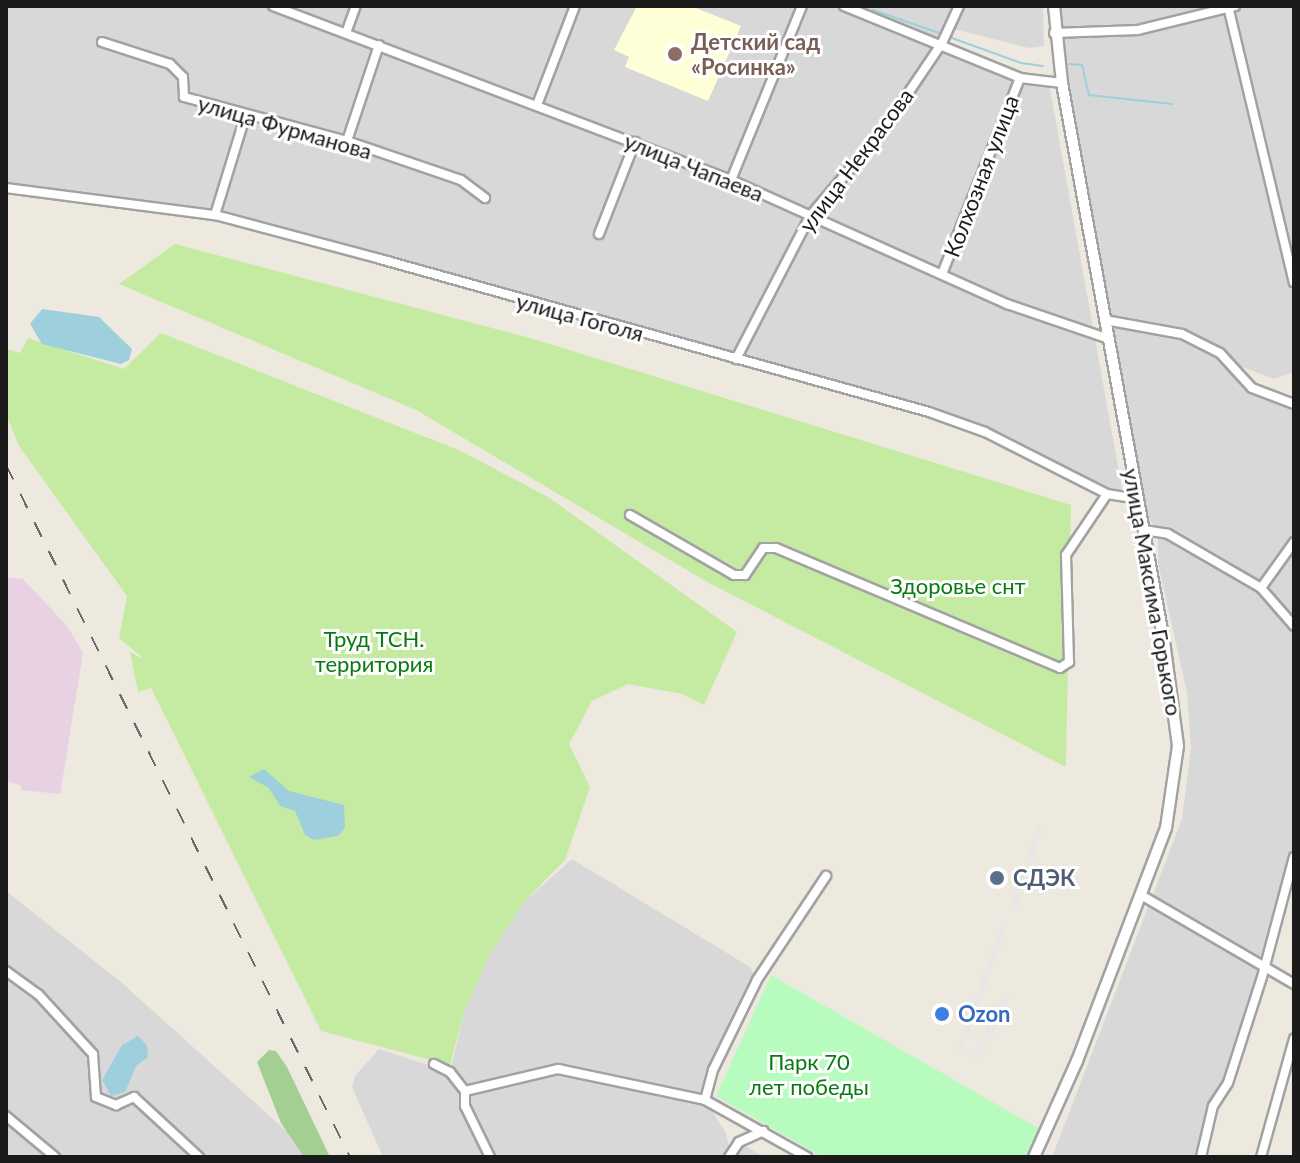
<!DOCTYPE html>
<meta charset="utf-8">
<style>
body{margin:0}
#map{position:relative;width:1300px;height:1163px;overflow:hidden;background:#ede9df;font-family:Lato,sans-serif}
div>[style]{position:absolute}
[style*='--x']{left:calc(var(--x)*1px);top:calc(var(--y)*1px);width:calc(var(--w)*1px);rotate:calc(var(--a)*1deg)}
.residential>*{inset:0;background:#d9d8d8}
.industrial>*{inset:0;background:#e7d1e2}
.education>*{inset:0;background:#ffffd7}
.grass>*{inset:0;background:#c5eba2}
.forest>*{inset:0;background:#a3cf92}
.park>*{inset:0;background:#b8fbbe}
.parking>*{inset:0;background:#e7e7e7;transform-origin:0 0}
.water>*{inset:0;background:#9dcfdd}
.stream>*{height:2px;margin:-1px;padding:0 1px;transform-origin:1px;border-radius:1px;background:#9dcfdd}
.roads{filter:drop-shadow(2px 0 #a2a2a2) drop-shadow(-2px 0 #a2a2a2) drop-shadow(0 2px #a2a2a2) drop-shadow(0 -2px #a2a2a2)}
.minor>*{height:8px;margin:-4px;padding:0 4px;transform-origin:4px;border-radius:4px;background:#fff}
.tertiary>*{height:10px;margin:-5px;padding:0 5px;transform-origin:5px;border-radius:5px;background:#fff}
.rail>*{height:2px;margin-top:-1px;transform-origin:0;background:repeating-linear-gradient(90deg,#696969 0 16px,transparent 0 32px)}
.dots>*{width:22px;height:22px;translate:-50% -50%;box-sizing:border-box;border:4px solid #fff;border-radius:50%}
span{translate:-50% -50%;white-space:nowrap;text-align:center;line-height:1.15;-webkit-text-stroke:6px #fff;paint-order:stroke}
.education-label{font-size:22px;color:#785e54;font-weight:700}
.left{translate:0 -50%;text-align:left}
.street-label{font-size:22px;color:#1b1b1b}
.park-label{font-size:22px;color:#077b11}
.service-label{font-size:22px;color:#4e5e75;font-weight:700}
.shop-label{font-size:22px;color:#366cbe;font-weight:700}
.frame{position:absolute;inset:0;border:8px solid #1b1b1b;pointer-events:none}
</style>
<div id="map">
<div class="residential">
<i style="clip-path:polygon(6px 6px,844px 6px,864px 13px,867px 6px,1043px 6px,1044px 46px,1029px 48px,950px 28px,942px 43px,1020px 78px,1049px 83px,1124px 500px,985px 432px,215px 215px,6px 188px)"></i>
<i style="clip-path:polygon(1061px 6px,1294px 6px,1294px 372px,1274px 379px,1227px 361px,1237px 376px,1294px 404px,1294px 857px,1228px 1083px,1213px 1106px,1201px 1157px,1052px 1157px,1182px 819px,1191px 748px,1187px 693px,1158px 563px,1158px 531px,1146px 515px,1068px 82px)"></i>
<i style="clip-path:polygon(572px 859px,750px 967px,757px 980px,721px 1050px,705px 1100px,726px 1133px,730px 1153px,739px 1142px,764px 1157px,383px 1157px,352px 1087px,355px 1076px,379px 1049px,450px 1072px,465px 1010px,489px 956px,524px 902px)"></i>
<i style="clip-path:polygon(6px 891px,122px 983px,315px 1157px,6px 1157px)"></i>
</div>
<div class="industrial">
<i style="clip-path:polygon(6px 577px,23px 579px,67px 626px,83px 653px,60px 794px,21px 790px,21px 785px,6px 781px)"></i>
</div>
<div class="education">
<i style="clip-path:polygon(637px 6px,691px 6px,741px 26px,708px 101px,625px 67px,629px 57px,614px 50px)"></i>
</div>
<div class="grass">
<i style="clip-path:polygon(175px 244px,537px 340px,1071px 505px,1066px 767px,709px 583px,416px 410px,119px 284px)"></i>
<i style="clip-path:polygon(161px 333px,461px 451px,548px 497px,737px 632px,704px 705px,682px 694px,628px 684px,592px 701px,569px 744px,590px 787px,565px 860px,524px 902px,489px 956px,465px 1010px,450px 1065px,321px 1031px,151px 688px,138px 692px,130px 652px,144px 659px,119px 638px,127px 596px,19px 446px,6px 414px,6px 349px,20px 353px,28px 338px,124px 369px)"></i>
</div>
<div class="forest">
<i style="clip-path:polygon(269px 1050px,276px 1051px,287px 1067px,330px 1157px,304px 1157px,281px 1123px,257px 1062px)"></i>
</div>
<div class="park">
<i style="clip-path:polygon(771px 975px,1040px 1129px,1025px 1157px,822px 1157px,716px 1096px)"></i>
</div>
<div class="parking">
<i style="left:1037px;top:825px;width:6px;height:86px;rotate:18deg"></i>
<i style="clip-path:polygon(1002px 922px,1008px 924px,961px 1054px,956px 1052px)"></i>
<i style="left:1003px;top:996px;width:7px;height:69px;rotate:27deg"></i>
</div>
<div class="water">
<i style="clip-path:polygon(42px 309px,99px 317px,132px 349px,129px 360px,121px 364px,42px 344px,30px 324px)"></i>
<i style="clip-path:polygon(264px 769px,289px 791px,344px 805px,345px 828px,338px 836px,314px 840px,305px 835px,295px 811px,280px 806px,269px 788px,249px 777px)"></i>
<i style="clip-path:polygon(138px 1036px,147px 1045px,148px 1057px,136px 1066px,125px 1092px,111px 1096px,102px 1080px,122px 1045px)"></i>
</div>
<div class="stream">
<i style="--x:873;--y:10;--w:70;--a:19.2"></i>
<i style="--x:952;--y:38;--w:73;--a:19.9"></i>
<i style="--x:1021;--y:63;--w:22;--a:8"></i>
<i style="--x:1069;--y:64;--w:13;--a:4"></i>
<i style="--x:1082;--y:65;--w:31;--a:77"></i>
<i style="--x:1089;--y:95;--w:84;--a:6.1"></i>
</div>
<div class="roads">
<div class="minor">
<i style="--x:273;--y:6;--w:490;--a:20.8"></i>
<i style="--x:731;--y:180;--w:303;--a:24.2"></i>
<i style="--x:1007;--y:304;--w:108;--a:18.9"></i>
<i style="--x:844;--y:6;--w:190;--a:22.2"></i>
<i style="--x:1020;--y:78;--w:42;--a:6.8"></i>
<i style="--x:1228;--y:6;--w:284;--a:76.6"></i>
<i style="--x:346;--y:33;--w:29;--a:-70"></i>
<i style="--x:1054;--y:33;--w:84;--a:-2"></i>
<i style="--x:1138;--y:30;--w:100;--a:-13.9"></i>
<i style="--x:102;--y:42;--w:71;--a:17.9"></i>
<i style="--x:170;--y:64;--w:18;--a:45"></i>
<i style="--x:183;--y:77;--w:20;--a:87"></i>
<i style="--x:184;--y:97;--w:169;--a:15.1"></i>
<i style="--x:347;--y:141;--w:120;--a:18.9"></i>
<i style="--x:461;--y:180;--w:30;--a:37"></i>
<i style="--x:537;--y:105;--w:106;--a:-69"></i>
<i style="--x:347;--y:141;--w:101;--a:-71.6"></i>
<i style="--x:731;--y:180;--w:188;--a:-67.8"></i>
<i style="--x:6;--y:188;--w:211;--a:7.4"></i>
<i style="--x:215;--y:215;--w:171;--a:14.9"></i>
<i style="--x:380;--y:259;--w:570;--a:15.57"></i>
<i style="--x:929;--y:412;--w:59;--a:19.7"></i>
<i style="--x:985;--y:432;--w:137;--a:26.9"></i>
<i style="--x:1107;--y:494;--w:31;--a:9"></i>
<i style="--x:215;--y:215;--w:102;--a:-73"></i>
<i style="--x:599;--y:234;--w:99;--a:-68.6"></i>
<i style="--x:942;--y:274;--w:211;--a:-68.3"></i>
<i style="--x:1105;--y:320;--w:78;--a:10.3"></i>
<i style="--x:1182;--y:334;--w:42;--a:26.6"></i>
<i style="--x:1220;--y:353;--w:47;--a:47.6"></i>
<i style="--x:1252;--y:388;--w:45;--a:20.9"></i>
<i style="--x:736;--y:359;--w:161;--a:-62.6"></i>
<i style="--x:810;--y:216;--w:114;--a:-49.6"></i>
<i style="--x:884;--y:129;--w:104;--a:-56"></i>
<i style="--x:942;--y:43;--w:41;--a:-65.3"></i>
<i style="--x:630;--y:515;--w:120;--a:30"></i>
<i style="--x:734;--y:575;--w:11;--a:0"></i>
<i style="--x:745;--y:575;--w:32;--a:-56"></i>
<i style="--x:763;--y:548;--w:13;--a:0"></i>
<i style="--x:776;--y:548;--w:308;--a:22.9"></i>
<i style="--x:1060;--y:668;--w:11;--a:-34"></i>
<i style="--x:1069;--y:662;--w:107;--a:-91.6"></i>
<i style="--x:1066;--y:555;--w:73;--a:-56.1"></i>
<i style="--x:1144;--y:530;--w:24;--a:9"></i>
<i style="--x:1168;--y:534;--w:108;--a:30.1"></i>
<i style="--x:1261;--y:588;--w:50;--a:49"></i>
<i style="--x:1261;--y:588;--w:57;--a:-54.3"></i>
<i style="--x:1141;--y:895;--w:177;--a:30.2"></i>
<i style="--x:6;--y:971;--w:39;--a:36"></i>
<i style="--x:38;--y:994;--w:81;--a:47.5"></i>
<i style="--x:93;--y:1054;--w:43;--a:86"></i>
<i style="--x:96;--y:1097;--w:22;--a:22"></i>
<i style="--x:116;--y:1105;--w:20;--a:-24"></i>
<i style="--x:134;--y:1097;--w:88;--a:42.7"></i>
<i style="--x:434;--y:1064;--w:18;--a:27"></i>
<i style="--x:450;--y:1072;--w:24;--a:52"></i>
<i style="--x:465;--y:1091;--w:15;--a:90"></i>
<i style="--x:465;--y:1106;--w:57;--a:63.9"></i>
<i style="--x:465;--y:1091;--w:96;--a:-13.3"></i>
<i style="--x:558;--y:1069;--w:150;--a:11.9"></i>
<i style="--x:705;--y:1100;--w:117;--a:29.2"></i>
<i style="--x:705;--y:1100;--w:31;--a:-75"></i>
<i style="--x:713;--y:1070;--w:100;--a:-63.9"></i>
<i style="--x:757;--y:980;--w:125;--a:-56.4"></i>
<i style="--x:6;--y:1116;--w:64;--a:39.9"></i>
<i style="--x:729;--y:1157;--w:18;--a:-56"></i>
<i style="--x:739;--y:1142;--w:27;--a:-24"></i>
<i style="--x:1201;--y:1157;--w:52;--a:-76.8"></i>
<i style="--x:1213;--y:1106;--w:27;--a:-57"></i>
<i style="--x:1228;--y:1083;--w:111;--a:-72.2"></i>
<i style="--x:1262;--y:977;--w:124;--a:-75.1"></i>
<i style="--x:1261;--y:1157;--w:123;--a:-74.4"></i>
</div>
<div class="tertiary">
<i style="--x:1034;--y:1157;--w:105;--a:-65.9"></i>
<i style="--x:1077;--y:1061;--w:249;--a:-69.1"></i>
<i style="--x:1166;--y:828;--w:83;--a:-81.7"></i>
<i style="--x:1178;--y:746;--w:106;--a:-97.6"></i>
<i style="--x:1164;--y:641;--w:567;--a:-100.36"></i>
<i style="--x:1062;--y:83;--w:77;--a:-95.9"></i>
</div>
</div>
<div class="rail">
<i style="--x:6;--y:465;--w:773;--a:63.57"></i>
</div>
<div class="dots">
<i style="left:675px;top:54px;background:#8d6e63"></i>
<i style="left:997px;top:878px;background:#5c6f8a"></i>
<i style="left:942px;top:1014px;background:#3f7fe0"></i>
</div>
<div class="education-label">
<span class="left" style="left:691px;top:54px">Детский сад<br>«Росинка»</span>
</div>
<div class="street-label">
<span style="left:285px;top:127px;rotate:16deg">улица Фурманова</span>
<span style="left:856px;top:160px;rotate:-53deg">улица Некрасова</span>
<span style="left:694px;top:167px;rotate:22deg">улица Чапаева</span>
<span style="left:981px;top:176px;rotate:-69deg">Колхозная улица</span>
<span style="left:580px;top:317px;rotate:15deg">улица Гоголя</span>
<span style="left:1153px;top:592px;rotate:80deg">улица Максима Горького</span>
</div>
<div class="park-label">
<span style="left:958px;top:586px">Здоровье снт</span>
<span style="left:374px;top:651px">Труд ТСН.<br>территория</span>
<span style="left:809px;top:1074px">Парк 70<br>лет победы</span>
</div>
<div class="service-label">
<span class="left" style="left:1013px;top:878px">СДЭК</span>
</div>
<div class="shop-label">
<span class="left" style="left:958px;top:1014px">Ozon</span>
</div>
<div class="frame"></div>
</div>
